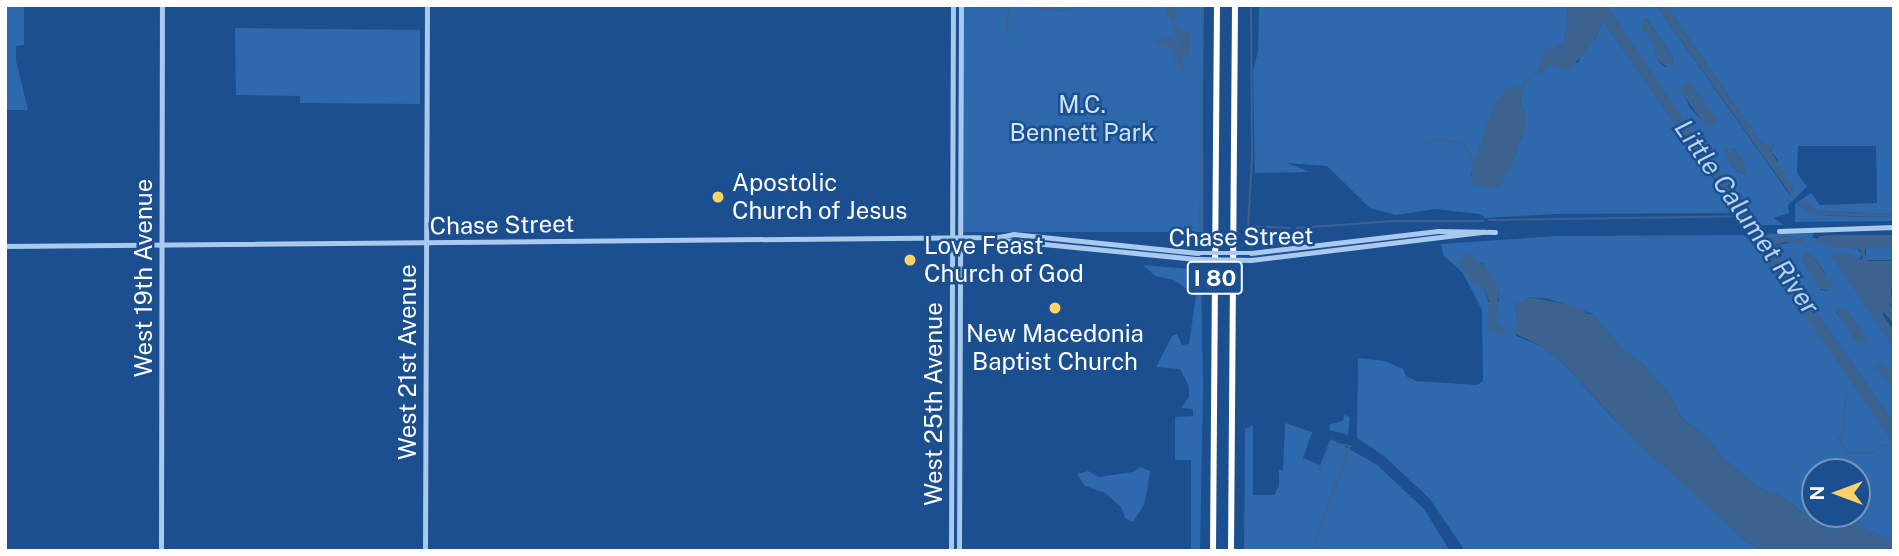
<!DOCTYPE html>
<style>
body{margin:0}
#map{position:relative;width:1899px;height:556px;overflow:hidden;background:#1b4f8f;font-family:"Public Sans",sans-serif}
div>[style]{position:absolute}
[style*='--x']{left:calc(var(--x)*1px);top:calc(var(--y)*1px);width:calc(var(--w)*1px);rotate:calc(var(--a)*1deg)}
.green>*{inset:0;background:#2e69ad;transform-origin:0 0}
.water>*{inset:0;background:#3c6290}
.stream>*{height:2px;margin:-1px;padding:0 1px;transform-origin:1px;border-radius:1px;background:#3c6290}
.river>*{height:8px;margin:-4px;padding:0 4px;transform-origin:4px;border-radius:4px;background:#3c6290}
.minor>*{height:4.5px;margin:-2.25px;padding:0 2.25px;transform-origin:2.25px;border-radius:2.25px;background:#a9c9ee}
.highway>*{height:6px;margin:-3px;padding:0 3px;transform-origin:3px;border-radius:3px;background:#fff}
.minor-bridge>*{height:4.5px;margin:-2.25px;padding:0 2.25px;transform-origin:2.25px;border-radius:2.25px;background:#a9c9ee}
.dots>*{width:19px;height:19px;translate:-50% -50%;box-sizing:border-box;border:4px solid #1b4f8f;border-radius:50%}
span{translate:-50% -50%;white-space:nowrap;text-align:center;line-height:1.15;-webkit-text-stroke:5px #1b4f8f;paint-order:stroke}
.shield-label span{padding:2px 5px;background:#1b4f8f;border:2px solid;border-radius:5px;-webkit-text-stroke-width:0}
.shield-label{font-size:23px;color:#fff;font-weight:700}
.park-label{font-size:24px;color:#cfe3fa}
.poi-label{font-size:24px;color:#fff}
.left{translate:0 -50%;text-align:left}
.street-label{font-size:24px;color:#fff}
.water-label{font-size:26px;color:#b5d3f5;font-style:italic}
.frame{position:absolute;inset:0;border:7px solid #fff;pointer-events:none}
.north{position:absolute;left:1801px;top:458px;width:70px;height:70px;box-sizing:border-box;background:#1b4f8f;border:2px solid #7695bc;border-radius:50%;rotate:270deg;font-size:19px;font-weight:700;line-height:28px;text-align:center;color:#fff}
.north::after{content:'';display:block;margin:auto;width:24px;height:32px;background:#ffd166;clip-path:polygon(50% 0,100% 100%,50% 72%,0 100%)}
</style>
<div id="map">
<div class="green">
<i style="clip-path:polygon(5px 5px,24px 5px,24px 45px,16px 46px,16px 61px,28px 110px,5px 110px)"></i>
<i style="left:963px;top:5px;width:240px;height:227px"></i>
<i style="clip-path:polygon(evenodd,1259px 5px,1562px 5px,1568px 9px,1565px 42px,1555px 49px,1545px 50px,1538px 69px,1540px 73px,1549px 65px,1578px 63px,1583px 51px,1595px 39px,1603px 20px,1687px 142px,1697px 161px,1704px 165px,1738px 213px,1554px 214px,1485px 218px,1480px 214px,1435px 209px,1396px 215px,1370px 208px,1327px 166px,1287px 163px,1310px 172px,1255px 173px,1253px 72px,1258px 51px,1259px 5px,1524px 86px,1520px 102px,1525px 112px,1525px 127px,1509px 171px,1471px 175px,1495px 103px,1524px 86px)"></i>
<i style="clip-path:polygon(evenodd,1607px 5px,1656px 5px,1791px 197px,1776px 164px,1778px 160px,1770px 150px,1775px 144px,1770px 146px,1762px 144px,1666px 5px,1894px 5px,1894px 214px,1817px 211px,1809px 204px,1803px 209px,1828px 216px,1894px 217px,1894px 221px,1795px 222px,1795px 204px,1811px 193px,1820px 205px,1877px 203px,1876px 146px,1798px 146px,1797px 173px,1807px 187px,1788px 205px,1789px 213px,1774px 218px,1783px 225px,1760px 225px,1746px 211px,1684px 123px,1607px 5px,1647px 19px,1672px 55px,1673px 63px,1665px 67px,1655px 58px,1655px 44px,1645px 31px,1642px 21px,1647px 19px,1607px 5px,1687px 83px,1693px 86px,1717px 121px,1705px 123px,1690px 108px,1683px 93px,1687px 83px,1607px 5px,1734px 148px,1743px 162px,1745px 174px,1738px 172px,1730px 163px,1734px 148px)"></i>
<i style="clip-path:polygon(235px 28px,420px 30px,420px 104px,300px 103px,300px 96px,236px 95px)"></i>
<i style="clip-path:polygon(evenodd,1814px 233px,1812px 237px,1818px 239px,1817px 243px,1857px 248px,1862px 255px,1859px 260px,1844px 253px,1836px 262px,1894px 347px,1894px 377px,1882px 363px,1880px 370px,1894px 392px,1894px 424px,1772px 247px,1803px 239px,1786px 236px,1767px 240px,1760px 234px,1814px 233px,1811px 254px,1826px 274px,1829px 291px,1821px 290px,1802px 259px,1811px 254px,1814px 233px,1839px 309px,1846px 309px,1868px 341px,1854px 339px,1852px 331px,1836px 312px,1839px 309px)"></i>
<i style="clip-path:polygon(evenodd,1743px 235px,1757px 245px,1894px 443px,1894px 541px,1866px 530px,1860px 521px,1826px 530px,1819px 519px,1810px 519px,1777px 492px,1768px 492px,1753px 483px,1723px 458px,1706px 436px,1681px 417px,1671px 397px,1642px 363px,1623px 350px,1593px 314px,1549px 299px,1530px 297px,1522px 301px,1515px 301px,1518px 323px,1516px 336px,1541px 346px,1563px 363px,1615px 420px,1747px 542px,1763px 551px,1465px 551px,1430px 499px,1384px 456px,1357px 438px,1358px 358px,1385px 361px,1403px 369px,1406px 376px,1416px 381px,1477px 385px,1483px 381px,1482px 310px,1463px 273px,1443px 255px,1441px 244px,1557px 236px,1743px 235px,1482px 262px,1498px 289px,1499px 302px,1488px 302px,1483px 285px,1473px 281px,1464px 270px,1482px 262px,1743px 235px,1815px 472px,1857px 472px,1857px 514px,1815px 514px,1815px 472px)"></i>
<i style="left:1866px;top:248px;width:28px;height:12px"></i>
<i style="clip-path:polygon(1143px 265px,1189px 269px,1201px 276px,1203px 387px,1200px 551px,1191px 551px,1191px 460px,1175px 460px,1175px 417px,1193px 416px,1193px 409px,1181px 408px,1189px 397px,1189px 386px,1180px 369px,1156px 367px,1172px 336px,1177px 334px,1182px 345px,1189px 344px,1196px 296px,1174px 280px,1155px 276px)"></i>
<i style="clip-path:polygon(1344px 415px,1350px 417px,1348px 435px,1329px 430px,1330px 424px,1343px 421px)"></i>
<i style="clip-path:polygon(1285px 423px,1312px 432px,1303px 458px,1320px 465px,1331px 439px,1376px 464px,1424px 509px,1450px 551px,1244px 551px,1245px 429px,1253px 425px,1253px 495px,1274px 495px,1279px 486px,1279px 470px,1283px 470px)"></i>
<i style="clip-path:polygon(1140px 467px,1150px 471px,1148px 485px,1144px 505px,1133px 522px,1125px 518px,1121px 507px,1105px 493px,1085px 486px,1077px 474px,1088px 471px,1099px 477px,1133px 472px)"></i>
</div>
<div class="water">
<i style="clip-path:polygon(1164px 5px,1182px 5px,1174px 13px,1178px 16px,1174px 23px,1183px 32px,1191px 32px,1189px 54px,1182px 60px,1186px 75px,1177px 67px,1179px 63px,1174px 59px,1172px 48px,1154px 42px,1170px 37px,1177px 41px,1176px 46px,1181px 47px)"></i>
<i style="clip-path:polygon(1562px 5px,1607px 5px,1764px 239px,1786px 236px,1803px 239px,1803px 243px,1785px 242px,1772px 247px,1894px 424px,1894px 443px,1754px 243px,1754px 236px,1738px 215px,1738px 208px,1704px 165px,1697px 161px,1687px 142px,1603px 20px,1595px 39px,1569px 71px,1549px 65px,1544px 73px,1537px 70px,1545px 50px,1555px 49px,1565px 42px,1568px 9px)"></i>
<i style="clip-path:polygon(1656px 5px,1666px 5px,1762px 144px,1769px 146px,1776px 143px,1770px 150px,1794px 189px,1793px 198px)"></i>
<i style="clip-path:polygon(1646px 18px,1672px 55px,1673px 63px,1667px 67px,1655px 58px,1655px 44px,1642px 29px,1641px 23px)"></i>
<i style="clip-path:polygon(1687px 83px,1691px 83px,1716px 119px,1718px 124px,1713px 127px,1706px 126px,1684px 96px,1680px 89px)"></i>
<i style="clip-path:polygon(1525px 85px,1520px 102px,1525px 112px,1525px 127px,1509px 171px,1498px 188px,1477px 186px,1472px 182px,1472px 166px,1495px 103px,1507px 89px)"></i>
<i style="clip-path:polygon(1724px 148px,1735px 150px,1745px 165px,1746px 174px,1738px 172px,1730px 163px)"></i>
<i style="clip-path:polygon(1806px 201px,1817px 211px,1894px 214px,1894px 217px,1811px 215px,1798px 205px)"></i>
<i style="clip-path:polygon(1894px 235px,1894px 248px,1866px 248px,1864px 252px,1868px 261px,1894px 261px,1891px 296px,1894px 302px,1889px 304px,1894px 307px,1894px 324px,1884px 312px,1882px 314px,1894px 331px,1894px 347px,1832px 257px,1835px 253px,1844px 253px,1859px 260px,1863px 258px,1860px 249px,1830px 247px,1816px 243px,1816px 240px,1820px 236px,1831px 235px)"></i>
<i style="clip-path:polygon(1804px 252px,1811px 254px,1833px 285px,1829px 291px,1819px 288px,1802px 259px)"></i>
<i style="clip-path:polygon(1467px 253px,1490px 270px,1498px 288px,1498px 308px,1492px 309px,1483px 286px,1474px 285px,1461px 268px,1458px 262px)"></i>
<i style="clip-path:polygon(1530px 297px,1579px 307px,1588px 314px,1593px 314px,1623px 350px,1642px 363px,1671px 397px,1681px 417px,1706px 436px,1723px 458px,1753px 483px,1768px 492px,1777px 492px,1810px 519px,1819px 519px,1826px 530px,1860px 521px,1866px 530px,1894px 541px,1894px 551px,1763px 551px,1747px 542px,1638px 444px,1563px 363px,1541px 346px,1514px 333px,1518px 323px,1515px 301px,1522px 301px)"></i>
<i style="clip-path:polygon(1839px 307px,1846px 309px,1871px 343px,1857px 343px,1835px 309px)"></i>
<i style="clip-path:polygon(1877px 363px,1884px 364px,1894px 377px,1894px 392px,1880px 371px,1874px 368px)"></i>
</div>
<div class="stream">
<i style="--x:1020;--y:5;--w:40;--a:8.5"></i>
<i style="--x:1060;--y:11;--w:15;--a:-20"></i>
<i style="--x:1074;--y:6;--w:30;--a:-2"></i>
<i style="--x:1251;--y:5;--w:154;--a:89.6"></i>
<i style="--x:1252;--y:159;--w:67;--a:93.4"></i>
<i style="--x:1248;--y:226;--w:42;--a:2.7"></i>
<i style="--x:1008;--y:36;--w:10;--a:-101"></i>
<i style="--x:1006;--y:26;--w:22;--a:-77"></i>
<i style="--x:1522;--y:85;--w:22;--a:-43"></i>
<i style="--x:1426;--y:143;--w:15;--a:-16"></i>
<i style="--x:1440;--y:139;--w:26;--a:13"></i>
<i style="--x:1465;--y:145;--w:14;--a:69"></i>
<i style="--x:1470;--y:158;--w:6;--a:18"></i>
<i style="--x:1489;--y:220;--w:8;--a:0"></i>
<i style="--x:1499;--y:220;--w:243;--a:-0.9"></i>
<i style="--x:1200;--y:228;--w:223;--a:-89.2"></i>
<i style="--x:1297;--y:228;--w:97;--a:-4.1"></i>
<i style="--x:1394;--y:221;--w:89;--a:0"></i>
<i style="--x:1847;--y:395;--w:21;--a:101"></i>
<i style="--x:1843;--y:416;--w:12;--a:81"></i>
<i style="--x:1845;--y:428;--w:13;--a:119"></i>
<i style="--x:1839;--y:439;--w:17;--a:57"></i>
<i style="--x:1848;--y:453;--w:26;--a:0"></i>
<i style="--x:1874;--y:453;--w:11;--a:-49"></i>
<i style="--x:1881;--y:445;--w:8;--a:7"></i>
<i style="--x:1889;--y:446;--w:7;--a:-45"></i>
<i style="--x:1836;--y:472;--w:4;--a:-45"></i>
<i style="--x:1819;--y:520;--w:7;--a:-56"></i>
<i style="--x:1312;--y:551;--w:112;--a:-70.1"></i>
<i style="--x:1350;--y:446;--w:20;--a:-171"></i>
<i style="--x:1330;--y:443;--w:29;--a:112"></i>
</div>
<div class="river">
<i style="--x:1492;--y:309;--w:18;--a:87"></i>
<i style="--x:1493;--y:327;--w:9;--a:27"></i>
</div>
<div class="minor">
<i style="--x:1779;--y:231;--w:115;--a:-2"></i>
<i style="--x:999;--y:237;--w:5;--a:37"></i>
<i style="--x:1003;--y:240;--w:196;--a:5.6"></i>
<i style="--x:5;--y:246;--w:994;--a:-0.52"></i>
<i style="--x:999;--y:237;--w:15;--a:-11"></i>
<i style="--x:1014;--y:234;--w:185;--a:5.9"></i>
<i style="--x:1251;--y:253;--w:188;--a:-6.7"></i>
<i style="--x:1438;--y:231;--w:57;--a:1"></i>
<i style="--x:1251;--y:260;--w:234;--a:-6.9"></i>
<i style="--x:161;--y:551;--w:546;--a:-89.9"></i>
<i style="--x:425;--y:551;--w:546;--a:-89.79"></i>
<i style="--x:951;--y:551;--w:546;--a:-89.79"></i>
<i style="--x:959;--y:551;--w:546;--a:-89.79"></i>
</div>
<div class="highway">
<i style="--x:1213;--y:551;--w:546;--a:-89.58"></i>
<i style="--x:1231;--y:551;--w:546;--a:-89.58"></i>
</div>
<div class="minor-bridge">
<i style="--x:1198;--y:253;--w:53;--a:0"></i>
<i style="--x:1198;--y:259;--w:53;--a:1.1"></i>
</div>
<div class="dots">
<i style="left:718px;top:197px;background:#ffd166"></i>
<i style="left:910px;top:260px;background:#ffd166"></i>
<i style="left:1055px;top:308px;background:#ffd166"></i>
</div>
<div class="shield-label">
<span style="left:1215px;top:278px">I 80</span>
</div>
<div class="park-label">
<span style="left:1082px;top:119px">M.C.<br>Bennett Park</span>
</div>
<div class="poi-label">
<span class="left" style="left:732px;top:197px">Apostolic<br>Church of Jesus</span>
<span class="left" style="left:924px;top:260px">Love Feast<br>Church of God</span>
<span style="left:1055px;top:348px">New Macedonia<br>Baptist Church</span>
</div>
<div class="street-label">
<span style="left:502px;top:225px;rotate:-1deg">Chase Street</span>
<span style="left:1241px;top:237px;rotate:-1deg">Chase Street</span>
<span style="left:144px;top:278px;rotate:-90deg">West 19th Avenue</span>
<span style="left:408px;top:362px;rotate:-90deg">West 21st Avenue</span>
<span style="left:934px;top:404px;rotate:-90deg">West 25th Avenue</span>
</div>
<div class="water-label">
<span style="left:1747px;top:217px;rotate:55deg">Little Calumet River</span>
</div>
<div class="frame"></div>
<div class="north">N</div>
</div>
